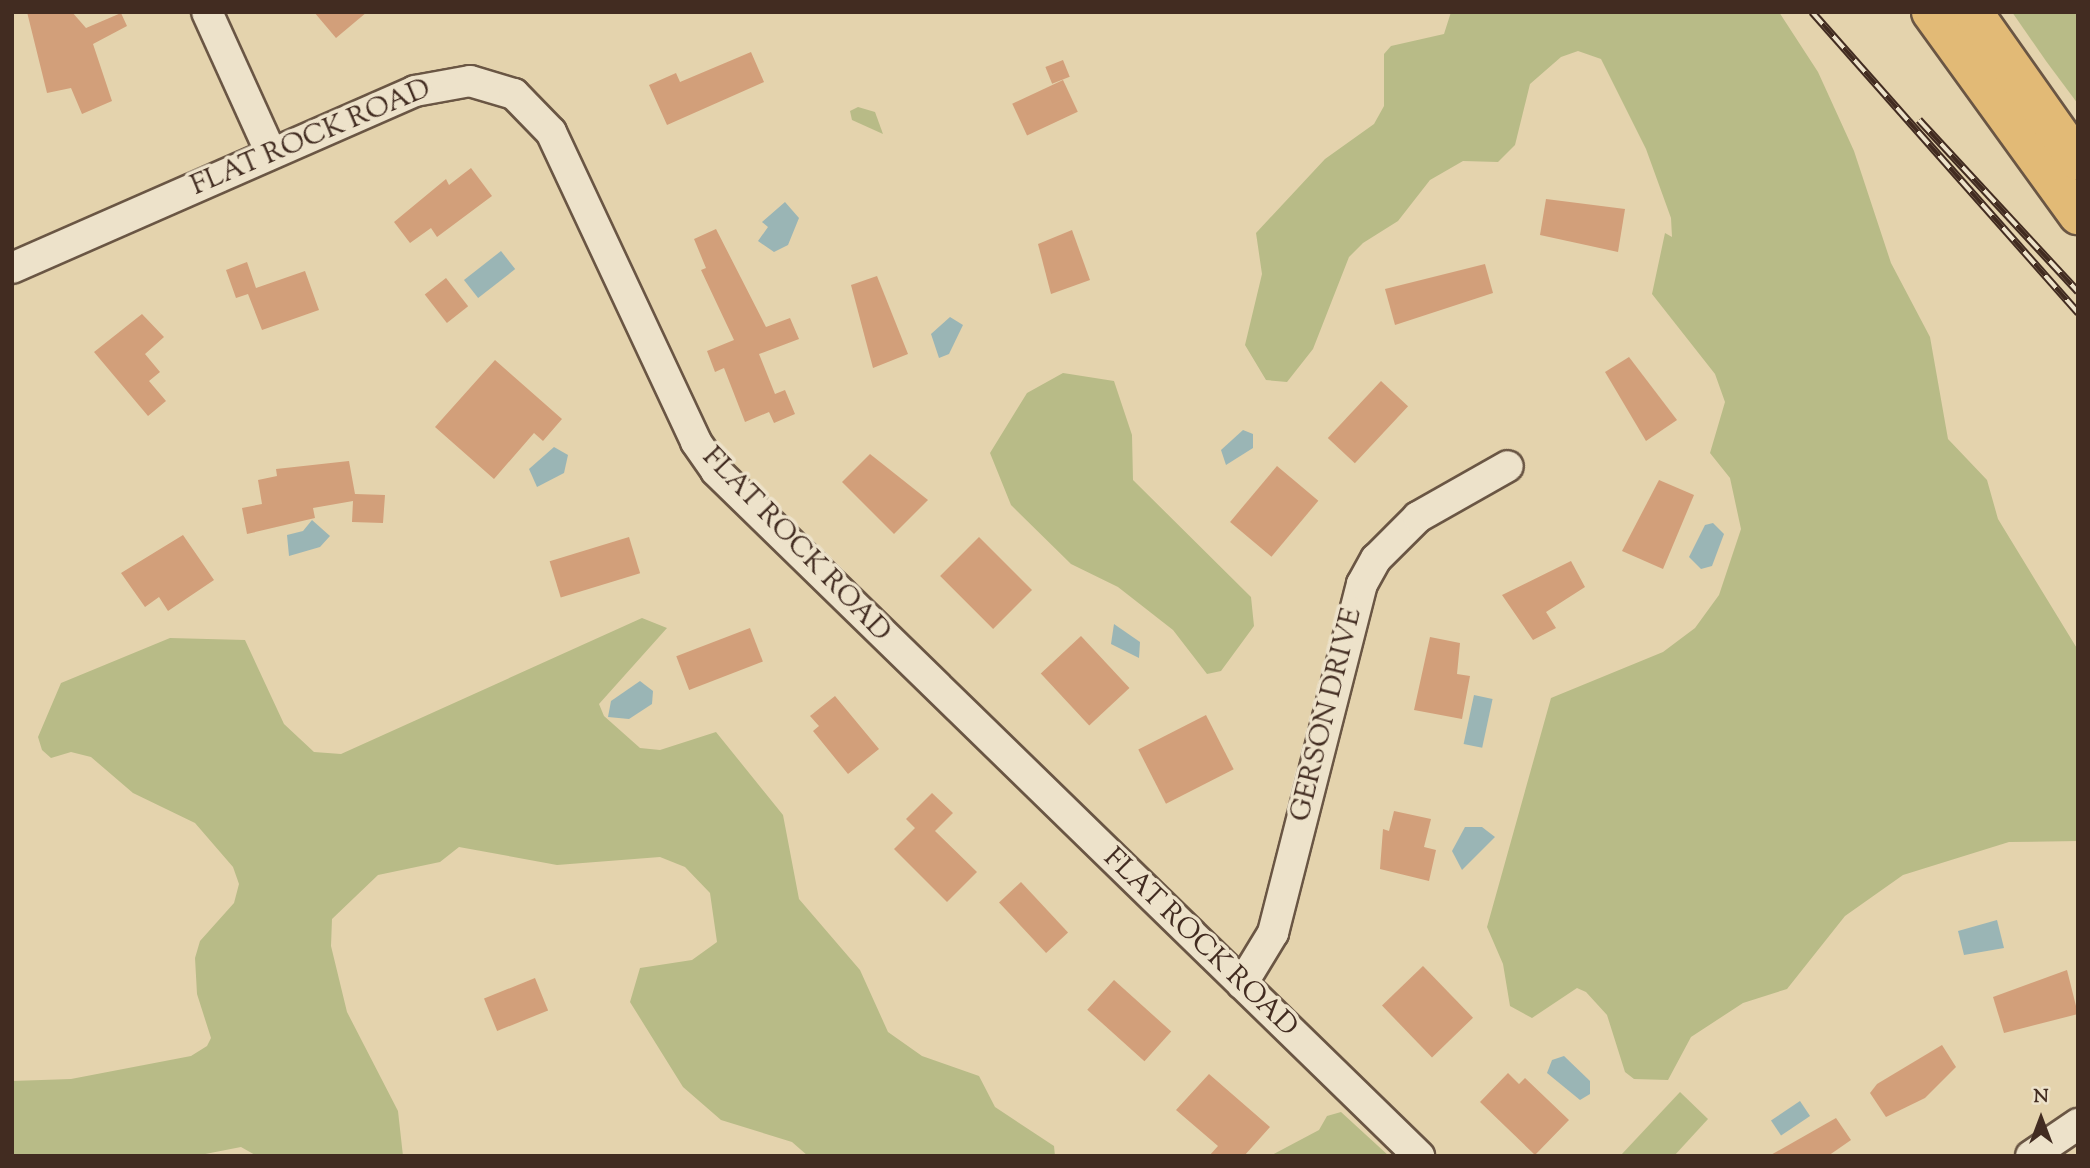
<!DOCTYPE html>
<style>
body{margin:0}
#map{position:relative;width:2090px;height:1168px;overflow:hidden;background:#e4d3ad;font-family:"Sorts Mill Goudy",serif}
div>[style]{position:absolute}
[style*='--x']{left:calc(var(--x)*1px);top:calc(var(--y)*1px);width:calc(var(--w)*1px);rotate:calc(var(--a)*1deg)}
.green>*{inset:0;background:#b8bb87}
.water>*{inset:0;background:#9ab5b5;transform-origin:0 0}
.building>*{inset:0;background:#d29f7a;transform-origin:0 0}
.roads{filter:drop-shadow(2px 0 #6a5644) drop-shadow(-2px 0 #6a5644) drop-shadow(0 2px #6a5644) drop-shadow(0 -2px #6a5644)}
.minor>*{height:30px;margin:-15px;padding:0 15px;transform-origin:15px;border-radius:15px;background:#ede2ca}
.highway>*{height:38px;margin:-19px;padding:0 19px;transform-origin:19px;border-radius:19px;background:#e2ba76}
.rail>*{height:8px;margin-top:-4px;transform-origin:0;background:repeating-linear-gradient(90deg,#ede2ca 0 16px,#422c21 0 32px);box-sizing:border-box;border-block:2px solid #422c21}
span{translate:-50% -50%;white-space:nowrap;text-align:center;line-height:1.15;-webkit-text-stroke:7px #ede2ca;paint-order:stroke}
.street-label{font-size:28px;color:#422c21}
.frame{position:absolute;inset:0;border:14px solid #422c21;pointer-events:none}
.north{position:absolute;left:2006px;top:1084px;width:70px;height:70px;-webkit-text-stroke:5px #ede2ca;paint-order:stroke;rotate:0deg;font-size:19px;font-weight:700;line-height:28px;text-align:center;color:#422c21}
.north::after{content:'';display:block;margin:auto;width:24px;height:32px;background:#422c21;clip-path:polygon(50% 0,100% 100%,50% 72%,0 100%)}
</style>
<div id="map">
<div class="green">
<i style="clip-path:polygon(1451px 12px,1779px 12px,1818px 72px,1854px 151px,1891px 263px,1930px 337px,1948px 439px,1987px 480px,1998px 519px,2078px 650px,2078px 841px,2009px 842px,1903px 875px,1845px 916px,1787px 989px,1743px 1003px,1691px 1037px,1668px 1080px,1634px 1079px,1625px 1072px,1607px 1015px,1586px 992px,1577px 988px,1532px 1018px,1510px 1006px,1503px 964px,1487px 927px,1551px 698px,1663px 652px,1695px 628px,1719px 595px,1741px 529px,1730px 478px,1710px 453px,1725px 402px,1715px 374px,1652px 294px,1665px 233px,1672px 237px,1671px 218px,1646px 149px,1601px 59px,1578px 51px,1561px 57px,1530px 84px,1515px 145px,1498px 162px,1463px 161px,1430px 180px,1398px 221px,1363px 243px,1349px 257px,1313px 349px,1287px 382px,1266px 380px,1245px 345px,1262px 274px,1256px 233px,1325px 159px,1374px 124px,1384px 106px,1384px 54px,1391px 46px,1444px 34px)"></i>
<i style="clip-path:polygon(2012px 12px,2078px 12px,2078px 104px,2046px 61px)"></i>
<i style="clip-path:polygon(858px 107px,875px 112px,883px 134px,852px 120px,850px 111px)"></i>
<i style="clip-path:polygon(1063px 373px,1114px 381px,1132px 435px,1133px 480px,1251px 597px,1254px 626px,1221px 671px,1207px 674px,1173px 630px,1118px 587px,1071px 564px,1011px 505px,990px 453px,1027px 393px)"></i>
<i style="clip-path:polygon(642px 618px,667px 628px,599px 704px,604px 716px,640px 748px,660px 750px,716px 732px,783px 815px,799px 899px,860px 970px,888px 1032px,922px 1056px,979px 1076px,995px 1107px,1054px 1146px,1055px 1156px,808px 1156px,792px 1142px,721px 1120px,683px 1087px,630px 1002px,640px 968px,692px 960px,717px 942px,710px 893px,685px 867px,660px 857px,557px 865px,459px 847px,440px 862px,378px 875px,332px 919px,331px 946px,347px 1012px,398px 1111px,403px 1156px,257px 1156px,241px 1147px,195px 1156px,12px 1156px,12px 1081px,71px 1079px,191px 1056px,207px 1046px,211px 1038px,197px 994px,195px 958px,200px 941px,234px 903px,239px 884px,233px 867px,195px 823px,133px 793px,91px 757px,71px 752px,51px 758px,42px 750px,38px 737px,61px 683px,170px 638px,245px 640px,284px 724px,314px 752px,341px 754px)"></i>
<i style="clip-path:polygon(1680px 1092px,1708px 1119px,1674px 1156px,1621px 1155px)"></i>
<i style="clip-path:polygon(1341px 1112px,1389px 1156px,1270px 1156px,1319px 1130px,1327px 1116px)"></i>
</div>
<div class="water">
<i style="clip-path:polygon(785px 202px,799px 218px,788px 245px,774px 252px,758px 241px,768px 227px,762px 222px)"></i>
<i style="left:501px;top:251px;width:23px;height:47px;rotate:52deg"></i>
<i style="clip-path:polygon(950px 317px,963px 325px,949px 354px,939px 358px,931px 334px)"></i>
<i style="clip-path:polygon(1243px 430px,1253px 434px,1253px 448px,1226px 465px,1221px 450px)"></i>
<i style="clip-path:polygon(554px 447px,568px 455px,564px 473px,537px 487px,529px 469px)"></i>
<i style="clip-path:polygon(312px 520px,330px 536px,320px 547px,289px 556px,287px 535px,303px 531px)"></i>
<i style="clip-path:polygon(1713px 523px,1724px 534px,1712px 566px,1701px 569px,1689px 557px,1705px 525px)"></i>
<i style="clip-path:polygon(1114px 624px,1140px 642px,1139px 658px,1111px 644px)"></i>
<i style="clip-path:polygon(640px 681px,653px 691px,652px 704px,629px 719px,608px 717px,611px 701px)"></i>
<i style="left:1474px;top:695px;width:19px;height:50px;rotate:12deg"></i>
<i style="clip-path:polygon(1465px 827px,1482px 827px,1495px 837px,1462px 870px,1452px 851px)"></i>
<i style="clip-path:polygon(1997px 920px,2004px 948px,1964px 955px,1958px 931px)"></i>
<i style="clip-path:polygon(1564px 1056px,1590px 1081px,1590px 1094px,1580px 1100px,1547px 1073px,1552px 1060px)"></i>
<i style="left:1800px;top:1101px;width:18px;height:35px;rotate:56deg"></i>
</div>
<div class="building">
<i style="clip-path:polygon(27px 12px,72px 12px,86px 28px,121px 13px,127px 26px,93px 44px,112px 101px,82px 114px,71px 88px,47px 93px)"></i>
<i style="clip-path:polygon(314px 12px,367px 12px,336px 38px)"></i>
<i style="clip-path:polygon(751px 52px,764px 82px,667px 125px,649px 85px,676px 73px,680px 82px)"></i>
<i style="left:1063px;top:60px;width:18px;height:19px;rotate:68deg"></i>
<i style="left:1063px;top:80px;width:35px;height:56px;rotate:65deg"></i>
<i style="clip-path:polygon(471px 168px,492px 196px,437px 237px,431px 228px,410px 243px,394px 222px,446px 179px,449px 185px)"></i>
<i style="clip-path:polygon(1546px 199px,1625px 209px,1618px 252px,1540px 235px)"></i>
<i style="clip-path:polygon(716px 229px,766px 327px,790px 318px,799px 339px,759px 354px,775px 394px,785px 390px,795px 414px,774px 423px,769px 412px,745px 422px,724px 368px,715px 372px,707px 351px,734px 340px,701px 270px,706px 268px,694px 239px)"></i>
<i style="clip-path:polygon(1072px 230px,1090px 280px,1051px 294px,1038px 244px)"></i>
<i style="clip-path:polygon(247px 262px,256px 288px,305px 271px,319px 310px,262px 330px,248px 294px,236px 298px,226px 270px)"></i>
<i style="clip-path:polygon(1485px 264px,1493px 293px,1395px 325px,1385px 289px)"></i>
<i style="clip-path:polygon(877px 276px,908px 354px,873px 368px,851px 285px)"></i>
<i style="left:446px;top:278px;width:36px;height:27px;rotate:52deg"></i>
<i style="clip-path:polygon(142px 314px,164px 337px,145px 354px,160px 372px,149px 381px,166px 401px,148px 416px,94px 352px)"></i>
<i style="clip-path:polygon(1629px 357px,1677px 420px,1646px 441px,1605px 372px)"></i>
<i style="clip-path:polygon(495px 360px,562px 419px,543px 441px,534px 433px,494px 479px,435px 427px)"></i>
<i style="left:1381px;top:381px;width:37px;height:78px;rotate:43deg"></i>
<i style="clip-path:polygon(870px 454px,928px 500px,894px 534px,842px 482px)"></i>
<i style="clip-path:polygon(349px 461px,355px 494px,385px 495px,383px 523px,352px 522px,353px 501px,313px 508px,315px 518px,247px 534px,242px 508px,262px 504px,258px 480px,277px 476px,276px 469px)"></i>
<i style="left:1277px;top:466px;width:54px;height:73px;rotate:40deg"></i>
<i style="clip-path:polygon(1659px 480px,1694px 495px,1663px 569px,1622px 551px)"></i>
<i style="clip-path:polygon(183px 535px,214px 580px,168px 611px,159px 597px,145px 607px,121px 573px)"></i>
<i style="left:629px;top:537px;width:38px;height:83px;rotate:73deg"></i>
<i style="left:979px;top:537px;width:75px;height:55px;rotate:45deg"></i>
<i style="clip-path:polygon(1571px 561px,1585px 587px,1546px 612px,1556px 628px,1533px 640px,1502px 595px)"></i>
<i style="left:750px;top:628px;width:36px;height:79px;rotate:69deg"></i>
<i style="left:1081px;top:636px;width:71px;height:55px;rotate:47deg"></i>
<i style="clip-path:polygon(1430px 637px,1460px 643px,1457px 674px,1470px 676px,1462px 719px,1414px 710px)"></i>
<i style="clip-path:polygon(835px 696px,879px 749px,848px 774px,813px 731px,819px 726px,810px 716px)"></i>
<i style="left:1206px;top:715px;width:61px;height:76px;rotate:63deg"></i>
<i style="clip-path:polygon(932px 793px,953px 813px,935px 831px,977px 872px,947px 902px,894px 849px,915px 828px,906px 819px)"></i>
<i style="clip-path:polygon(1394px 811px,1431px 819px,1424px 847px,1436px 850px,1429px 881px,1380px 869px,1383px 829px,1389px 831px)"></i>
<i style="left:1021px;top:882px;width:69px;height:30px;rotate:47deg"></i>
<i style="left:1423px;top:966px;width:72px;height:57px;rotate:46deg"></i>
<i style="clip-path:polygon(2067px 970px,2078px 1014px,2004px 1033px,1993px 997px)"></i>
<i style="left:535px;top:978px;width:35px;height:55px;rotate:68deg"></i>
<i style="left:1114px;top:980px;width:77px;height:40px;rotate:42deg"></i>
<i style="clip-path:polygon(1942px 1045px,1956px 1067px,1925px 1098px,1886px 1117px,1870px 1093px,1877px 1084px)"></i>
<i style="clip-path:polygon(1508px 1073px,1519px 1084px,1525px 1078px,1569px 1120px,1535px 1155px,1480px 1102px)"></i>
<i style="clip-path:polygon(1209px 1074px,1270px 1127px,1244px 1156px,1209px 1156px,1218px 1146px,1176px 1110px)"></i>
<i style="clip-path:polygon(1836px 1118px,1851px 1140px,1828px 1156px,1769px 1156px)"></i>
</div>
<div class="roads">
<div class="minor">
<i style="--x:207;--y:12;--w:155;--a:65.6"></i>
<i style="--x:12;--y:268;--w:440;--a:-23.7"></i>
<i style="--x:415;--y:91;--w:56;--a:-10.3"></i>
<i style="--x:470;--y:81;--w:46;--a:16.5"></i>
<i style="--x:514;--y:94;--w:53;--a:45.8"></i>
<i style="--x:551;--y:132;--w:342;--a:64.9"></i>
<i style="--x:696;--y:442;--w:35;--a:55"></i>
<i style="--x:716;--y:471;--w:982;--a:44.26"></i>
<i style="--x:1242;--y:984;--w:60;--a:-58.7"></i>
<i style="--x:1273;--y:933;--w:360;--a:-75.7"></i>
<i style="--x:1362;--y:584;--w:29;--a:-61"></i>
<i style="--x:1376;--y:559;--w:59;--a:-45"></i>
<i style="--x:1418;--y:517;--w:103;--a:-29.5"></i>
<i style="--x:2031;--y:1156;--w:57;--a:-34.2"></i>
</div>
<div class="highway">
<i style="--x:1931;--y:12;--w:251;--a:54.1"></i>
<i style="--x:1973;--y:12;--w:182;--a:54.8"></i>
</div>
</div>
<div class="rail">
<i style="--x:1812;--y:12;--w:402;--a:48.5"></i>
<i style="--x:1919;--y:120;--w:234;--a:47.2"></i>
</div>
<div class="street-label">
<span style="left:311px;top:138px;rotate:-23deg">FLAT ROCK ROAD</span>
<span style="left:796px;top:545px;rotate:46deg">FLAT ROCK ROAD</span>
<span style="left:1327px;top:715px;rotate:-76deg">GERSON DRIVE</span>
<span style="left:1200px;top:943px;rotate:44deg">FLAT ROCK ROAD</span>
</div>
<div class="frame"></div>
<div class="north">N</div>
</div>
